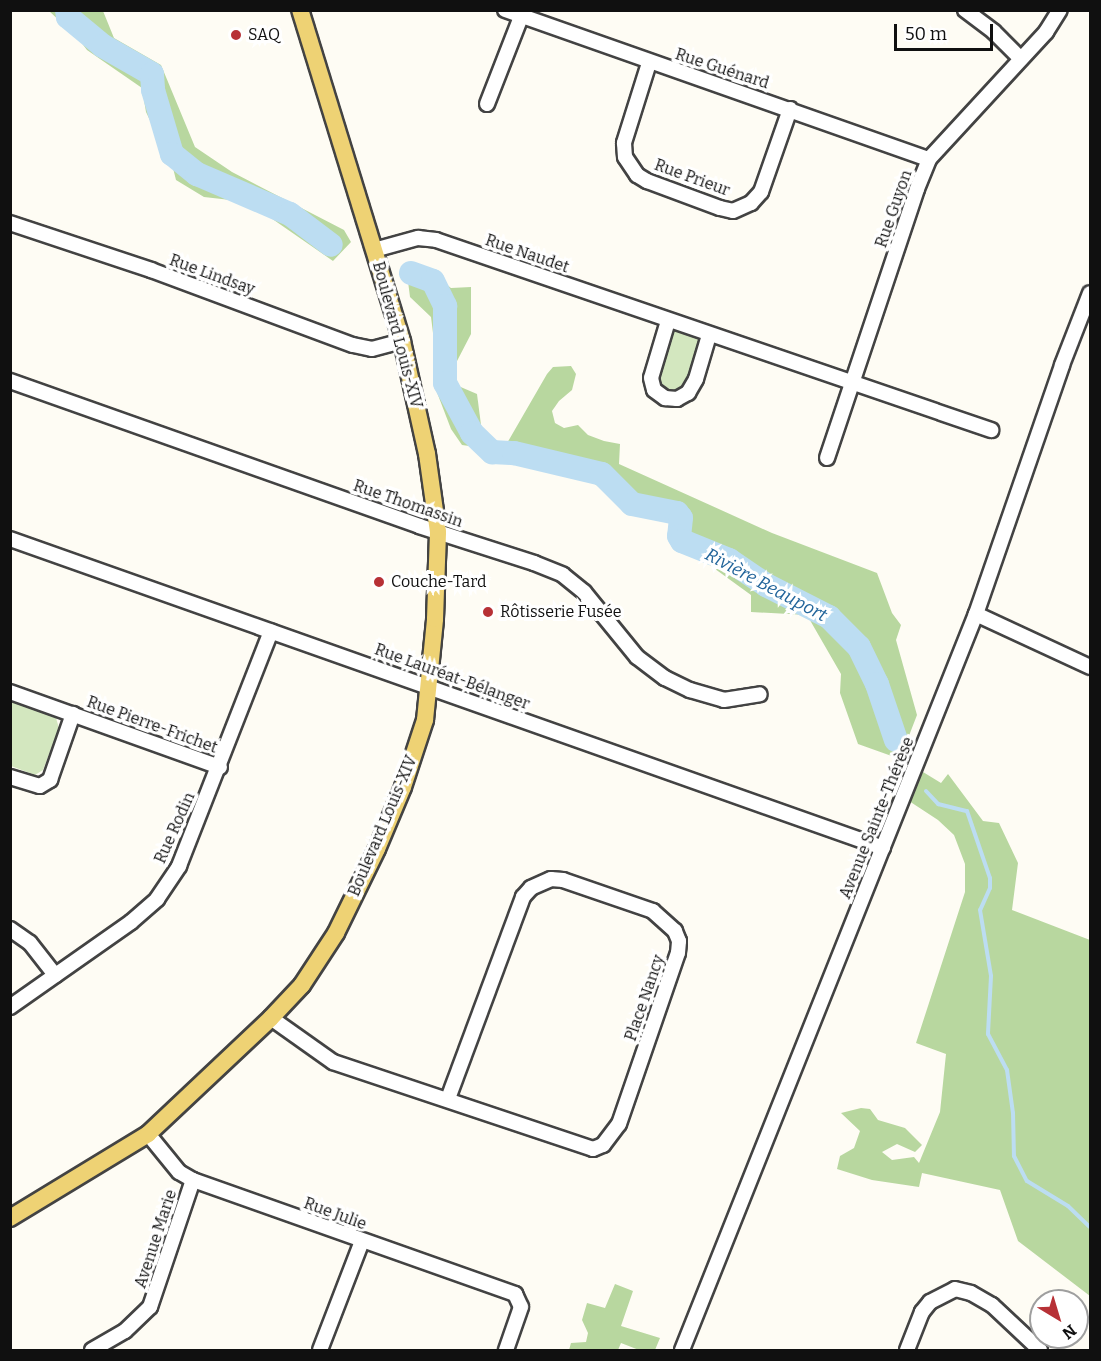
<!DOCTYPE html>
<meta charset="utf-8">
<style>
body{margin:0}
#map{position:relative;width:1101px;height:1361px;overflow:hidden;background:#fefcf4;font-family:Bitter,serif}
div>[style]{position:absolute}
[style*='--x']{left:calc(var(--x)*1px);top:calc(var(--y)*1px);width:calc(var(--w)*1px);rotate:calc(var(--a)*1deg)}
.green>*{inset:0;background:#d3e7bf}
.forest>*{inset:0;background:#b8d79f}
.stream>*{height:4px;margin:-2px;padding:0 2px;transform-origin:2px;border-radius:2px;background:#bcddf2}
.river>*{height:24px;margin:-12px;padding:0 12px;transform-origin:12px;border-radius:12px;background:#bcddf2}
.roads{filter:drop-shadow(2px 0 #434343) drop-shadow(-2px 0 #434343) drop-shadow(0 2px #434343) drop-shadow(0 -2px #434343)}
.minor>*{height:14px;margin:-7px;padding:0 7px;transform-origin:7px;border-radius:7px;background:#fff}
.major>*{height:16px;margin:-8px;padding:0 8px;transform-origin:8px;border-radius:8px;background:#eed274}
.dots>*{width:16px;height:16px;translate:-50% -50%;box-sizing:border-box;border:3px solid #fff;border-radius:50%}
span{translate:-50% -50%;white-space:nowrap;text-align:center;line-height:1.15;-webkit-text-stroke:6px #fff;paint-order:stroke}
.poi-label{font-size:16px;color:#101010}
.left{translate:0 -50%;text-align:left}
.street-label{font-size:16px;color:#101010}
.water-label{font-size:18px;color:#21649a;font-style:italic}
.frame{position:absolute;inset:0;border:12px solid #101010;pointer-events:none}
.north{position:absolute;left:1029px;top:1289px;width:60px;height:60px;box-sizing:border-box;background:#fff;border:2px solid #9f9f9f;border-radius:50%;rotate:142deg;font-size:16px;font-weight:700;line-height:24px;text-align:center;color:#101010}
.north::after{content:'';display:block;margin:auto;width:21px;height:27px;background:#b73136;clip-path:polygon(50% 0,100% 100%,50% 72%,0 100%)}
.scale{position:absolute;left:894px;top:24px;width:99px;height:27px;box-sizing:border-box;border:3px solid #101010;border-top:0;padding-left:8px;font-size:18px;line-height:21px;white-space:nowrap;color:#101010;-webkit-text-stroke:4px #fff;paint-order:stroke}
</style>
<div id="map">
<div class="green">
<i style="clip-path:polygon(668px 321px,709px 335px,696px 379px,677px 399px,654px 390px)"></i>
<i style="clip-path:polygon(11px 701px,56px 718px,59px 728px,43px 770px,35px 775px,11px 766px)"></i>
</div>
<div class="forest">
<i style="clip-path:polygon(49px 11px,103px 11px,114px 38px,161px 65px,195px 147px,232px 172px,344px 230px,351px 242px,333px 261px,248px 202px,204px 197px,176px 180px,173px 168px,146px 112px,142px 88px,87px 50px,78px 38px)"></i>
<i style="clip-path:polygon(406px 266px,424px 267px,451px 288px,471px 287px,471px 334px,456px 363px,437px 365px,431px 317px,410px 297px)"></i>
<i style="clip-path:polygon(571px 366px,576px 374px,572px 390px,559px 401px,552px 411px,555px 423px,564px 428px,578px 425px,588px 435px,604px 441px,620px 444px,619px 464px,772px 533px,877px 573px,892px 613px,901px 625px,896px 640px,917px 715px,900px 759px,858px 744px,840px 693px,841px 674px,807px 615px,751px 612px,751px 595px,682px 545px,665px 514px,628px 510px,590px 480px,514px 453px,506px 445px,547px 374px,553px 367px)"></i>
<i style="clip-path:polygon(433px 382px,456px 385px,477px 394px,484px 448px,462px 445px,451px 429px)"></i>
<i style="clip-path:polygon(923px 772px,941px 783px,948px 774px,983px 821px,999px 823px,1018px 863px,1012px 910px,1090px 940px,1090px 1296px,1018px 1241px,1000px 1190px,922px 1173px,919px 1187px,872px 1180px,837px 1169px,840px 1156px,854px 1148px,860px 1131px,841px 1113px,861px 1108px,870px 1109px,878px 1120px,905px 1128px,922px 1145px,915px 1152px,897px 1144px,882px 1152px,892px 1160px,914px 1157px,919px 1163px,940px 1112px,946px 1054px,916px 1043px,965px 892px,965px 864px,954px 835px,938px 820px,909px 801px)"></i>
<i style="clip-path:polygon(615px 1284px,633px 1291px,621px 1326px,660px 1338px,655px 1350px,639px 1350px,621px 1343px,618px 1350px,569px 1350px,571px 1343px,586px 1342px,588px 1333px,582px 1320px,587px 1303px,605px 1308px)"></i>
</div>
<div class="stream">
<i style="--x:926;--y:791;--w:18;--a:47"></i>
<i style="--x:938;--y:804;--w:30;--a:14"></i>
<i style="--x:967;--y:811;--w:71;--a:71.1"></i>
<i style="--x:990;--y:878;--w:10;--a:90"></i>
<i style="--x:990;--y:888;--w:24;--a:114"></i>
<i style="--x:980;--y:910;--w:67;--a:80.5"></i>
<i style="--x:991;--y:976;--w:58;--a:93"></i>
<i style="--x:988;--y:1034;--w:41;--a:62.2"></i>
<i style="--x:1007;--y:1070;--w:43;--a:82.1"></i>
<i style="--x:1013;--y:1113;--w:43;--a:88.7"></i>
<i style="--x:1014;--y:1156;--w:28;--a:63"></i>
<i style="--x:1027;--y:1181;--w:48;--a:31.4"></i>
<i style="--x:1068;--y:1206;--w:30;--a:44"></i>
</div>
<div class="river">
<i style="--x:67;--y:10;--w:7;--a:82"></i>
<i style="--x:68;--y:17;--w:45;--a:39.6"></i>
<i style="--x:103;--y:46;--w:56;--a:29.7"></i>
<i style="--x:152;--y:74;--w:16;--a:86"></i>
<i style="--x:153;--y:90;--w:67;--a:73.5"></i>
<i style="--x:172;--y:154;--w:32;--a:39"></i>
<i style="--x:197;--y:174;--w:101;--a:23.3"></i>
<i style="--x:290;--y:214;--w:51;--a:37.1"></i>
<i style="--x:411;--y:273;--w:23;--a:20"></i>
<i style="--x:433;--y:281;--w:28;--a:64"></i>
<i style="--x:445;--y:306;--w:77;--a:90"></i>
<i style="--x:445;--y:383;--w:57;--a:61.6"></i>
<i style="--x:472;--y:433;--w:28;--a:44"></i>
<i style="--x:492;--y:452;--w:22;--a:3"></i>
<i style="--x:514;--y:453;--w:90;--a:13.4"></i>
<i style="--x:602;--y:474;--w:42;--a:45"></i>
<i style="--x:632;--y:504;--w:46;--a:11.3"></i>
<i style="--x:677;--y:513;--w:6;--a:51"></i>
<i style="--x:681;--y:518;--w:18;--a:96"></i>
<i style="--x:679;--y:536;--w:6;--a:59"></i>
<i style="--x:682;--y:541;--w:51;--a:22"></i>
<i style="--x:729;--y:560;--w:45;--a:34"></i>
<i style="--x:766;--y:585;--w:71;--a:26.9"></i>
<i style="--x:829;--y:617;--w:42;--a:45"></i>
<i style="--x:859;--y:647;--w:41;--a:64.1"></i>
<i style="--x:877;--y:684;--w:59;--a:71.3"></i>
</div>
<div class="roads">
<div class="minor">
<i style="--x:505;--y:10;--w:449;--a:19.4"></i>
<i style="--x:965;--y:10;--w:36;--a:37"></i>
<i style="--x:994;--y:32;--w:38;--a:45"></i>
<i style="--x:649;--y:63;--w:84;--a:107.4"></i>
<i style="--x:624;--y:143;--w:14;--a:86"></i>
<i style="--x:625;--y:157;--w:22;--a:56"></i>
<i style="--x:637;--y:175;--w:12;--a:31"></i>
<i style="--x:647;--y:181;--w:78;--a:20.3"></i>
<i style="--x:720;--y:208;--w:13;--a:13"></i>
<i style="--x:733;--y:211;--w:20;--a:-24"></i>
<i style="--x:751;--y:203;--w:15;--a:-48"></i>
<i style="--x:761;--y:192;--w:88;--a:-70.7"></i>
<i style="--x:487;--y:104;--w:93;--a:-68.7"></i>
<i style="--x:10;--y:223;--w:149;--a:18.4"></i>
<i style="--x:151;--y:270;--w:215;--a:20.4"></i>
<i style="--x:353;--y:345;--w:19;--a:12"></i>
<i style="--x:372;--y:349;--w:31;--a:-15"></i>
<i style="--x:374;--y:250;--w:46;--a:-15.3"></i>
<i style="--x:418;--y:238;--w:18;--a:6"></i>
<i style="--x:436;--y:240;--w:587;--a:18.9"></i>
<i style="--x:668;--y:321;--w:59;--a:106.6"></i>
<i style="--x:651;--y:378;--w:12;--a:76"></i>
<i style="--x:654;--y:390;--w:14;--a:36"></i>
<i style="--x:665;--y:398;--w:12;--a:5"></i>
<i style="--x:677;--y:399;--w:13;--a:-29"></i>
<i style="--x:688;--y:393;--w:16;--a:-60"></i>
<i style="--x:696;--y:379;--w:46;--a:-73.5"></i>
<i style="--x:10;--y:381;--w:434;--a:19.5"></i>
<i style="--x:419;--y:526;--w:121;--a:17.8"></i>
<i style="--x:534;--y:563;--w:31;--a:22"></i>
<i style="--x:563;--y:575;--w:27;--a:39"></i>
<i style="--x:584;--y:592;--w:84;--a:50.8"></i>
<i style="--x:637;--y:657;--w:35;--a:37"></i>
<i style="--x:665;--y:678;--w:28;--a:26"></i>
<i style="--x:690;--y:690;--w:35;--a:16"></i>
<i style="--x:724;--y:700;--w:36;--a:-9"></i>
<i style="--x:827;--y:458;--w:284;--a:-71.5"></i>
<i style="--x:917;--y:189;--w:32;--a:-68"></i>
<i style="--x:929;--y:159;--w:173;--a:-47.3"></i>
<i style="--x:1046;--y:32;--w:26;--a:-58"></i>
<i style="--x:10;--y:539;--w:926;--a:19.49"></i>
<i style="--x:976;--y:614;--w:126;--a:24.9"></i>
<i style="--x:10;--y:692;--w:223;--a:19.7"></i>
<i style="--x:10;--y:777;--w:31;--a:17"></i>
<i style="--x:40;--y:786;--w:12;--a:-31"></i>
<i style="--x:50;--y:780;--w:70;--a:-70.8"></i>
<i style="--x:10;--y:929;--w:24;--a:35"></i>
<i style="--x:30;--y:943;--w:41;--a:52"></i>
<i style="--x:10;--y:1007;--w:148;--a:-35.1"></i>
<i style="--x:131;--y:922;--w:35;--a:-41"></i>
<i style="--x:157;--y:899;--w:40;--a:-56"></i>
<i style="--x:179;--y:866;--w:252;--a:-68.6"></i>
<i style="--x:271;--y:1018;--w:76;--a:35.4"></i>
<i style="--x:333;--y:1062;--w:274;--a:18.5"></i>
<i style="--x:593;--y:1149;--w:11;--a:-22"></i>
<i style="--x:603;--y:1145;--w:26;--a:-53"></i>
<i style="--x:619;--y:1124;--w:181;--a:-71"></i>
<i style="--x:678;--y:953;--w:12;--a:-85"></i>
<i style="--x:679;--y:941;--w:11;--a:-112"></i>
<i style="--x:675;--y:931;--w:30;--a:-138"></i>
<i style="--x:653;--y:911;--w:95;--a:-161"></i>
<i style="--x:563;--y:880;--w:12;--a:-175"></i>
<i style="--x:551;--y:879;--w:22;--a:156"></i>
<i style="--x:531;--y:888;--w:12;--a:132"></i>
<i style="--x:523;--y:897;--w:215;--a:110.4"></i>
<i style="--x:148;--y:1134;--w:49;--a:50.8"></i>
<i style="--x:179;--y:1172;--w:16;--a:30"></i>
<i style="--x:193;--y:1180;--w:342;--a:19.5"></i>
<i style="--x:515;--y:1294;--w:14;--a:65"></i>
<i style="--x:521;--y:1307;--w:46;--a:109.2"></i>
<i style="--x:92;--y:1350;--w:38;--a:-30"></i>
<i style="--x:125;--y:1331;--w:35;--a:-44"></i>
<i style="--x:150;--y:1307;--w:134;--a:-71.3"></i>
<i style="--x:320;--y:1350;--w:117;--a:-68.9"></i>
<i style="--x:682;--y:1350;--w:793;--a:-68.23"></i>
<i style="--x:976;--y:614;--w:263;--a:-70.9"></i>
<i style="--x:1062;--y:365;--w:77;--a:-68.7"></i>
<i style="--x:907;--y:1350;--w:41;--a:-68.5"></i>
<i style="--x:922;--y:1312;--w:13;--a:-51"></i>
<i style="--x:930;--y:1302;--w:28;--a:-27"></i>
<i style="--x:955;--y:1289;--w:16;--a:14"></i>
<i style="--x:971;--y:1293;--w:24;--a:30"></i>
<i style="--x:992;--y:1305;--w:66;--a:43.2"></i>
</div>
<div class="major">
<i style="--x:10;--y:1218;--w:162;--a:-31.3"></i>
<i style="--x:148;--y:1134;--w:169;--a:-43.3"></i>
<i style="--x:271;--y:1018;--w:45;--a:-46.8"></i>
<i style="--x:302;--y:985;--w:62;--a:-56.8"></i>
<i style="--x:336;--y:933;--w:93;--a:-64"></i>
<i style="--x:377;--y:849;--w:67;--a:-67.2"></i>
<i style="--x:403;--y:787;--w:71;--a:-71.8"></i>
<i style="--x:425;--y:720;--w:101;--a:-84.3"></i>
<i style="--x:435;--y:619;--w:87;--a:-88"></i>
<i style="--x:438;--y:532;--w:79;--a:-98"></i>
<i style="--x:427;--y:454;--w:116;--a:-102.5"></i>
<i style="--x:402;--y:341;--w:346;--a:-107.1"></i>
</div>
</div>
<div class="dots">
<i style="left:236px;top:35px;background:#b73136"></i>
<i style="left:379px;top:582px;background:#b73136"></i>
<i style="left:488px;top:612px;background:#b73136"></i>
</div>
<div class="poi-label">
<span class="left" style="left:248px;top:35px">SAQ</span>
<span class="left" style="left:391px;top:582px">Couche-Tard</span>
<span class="left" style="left:500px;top:612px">Rôtisserie Fusée</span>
</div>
<div class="street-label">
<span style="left:722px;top:69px;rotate:18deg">Rue Guénard</span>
<span style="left:692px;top:178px;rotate:20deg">Rue Prieur</span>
<span style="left:894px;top:209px;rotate:-71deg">Rue Guyon</span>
<span style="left:527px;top:254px;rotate:19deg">Rue Naudet</span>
<span style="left:212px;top:275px;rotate:20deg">Rue Lindsay</span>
<span style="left:397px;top:335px;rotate:75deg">Boulevard Louis-XIV</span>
<span style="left:408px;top:504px;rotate:19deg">Rue Thomassin</span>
<span style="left:452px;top:677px;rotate:20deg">Rue Lauréat-Bélanger</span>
<span style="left:152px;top:725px;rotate:20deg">Rue Pierre-Frichet</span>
<span style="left:877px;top:818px;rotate:-68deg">Avenue Sainte-Thérèse</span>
<span style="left:383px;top:826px;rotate:-67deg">Boulevard Louis-XIV</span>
<span style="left:175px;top:828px;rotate:-66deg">Rue Rodin</span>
<span style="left:645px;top:998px;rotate:-71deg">Place Nancy</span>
<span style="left:335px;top:1214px;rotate:20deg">Rue Julie</span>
<span style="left:156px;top:1239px;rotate:-72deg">Avenue Marie</span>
</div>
<div class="water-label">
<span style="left:766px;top:585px;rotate:28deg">Rivière Beauport</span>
</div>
<div class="frame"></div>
<div class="north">N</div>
<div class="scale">50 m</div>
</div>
